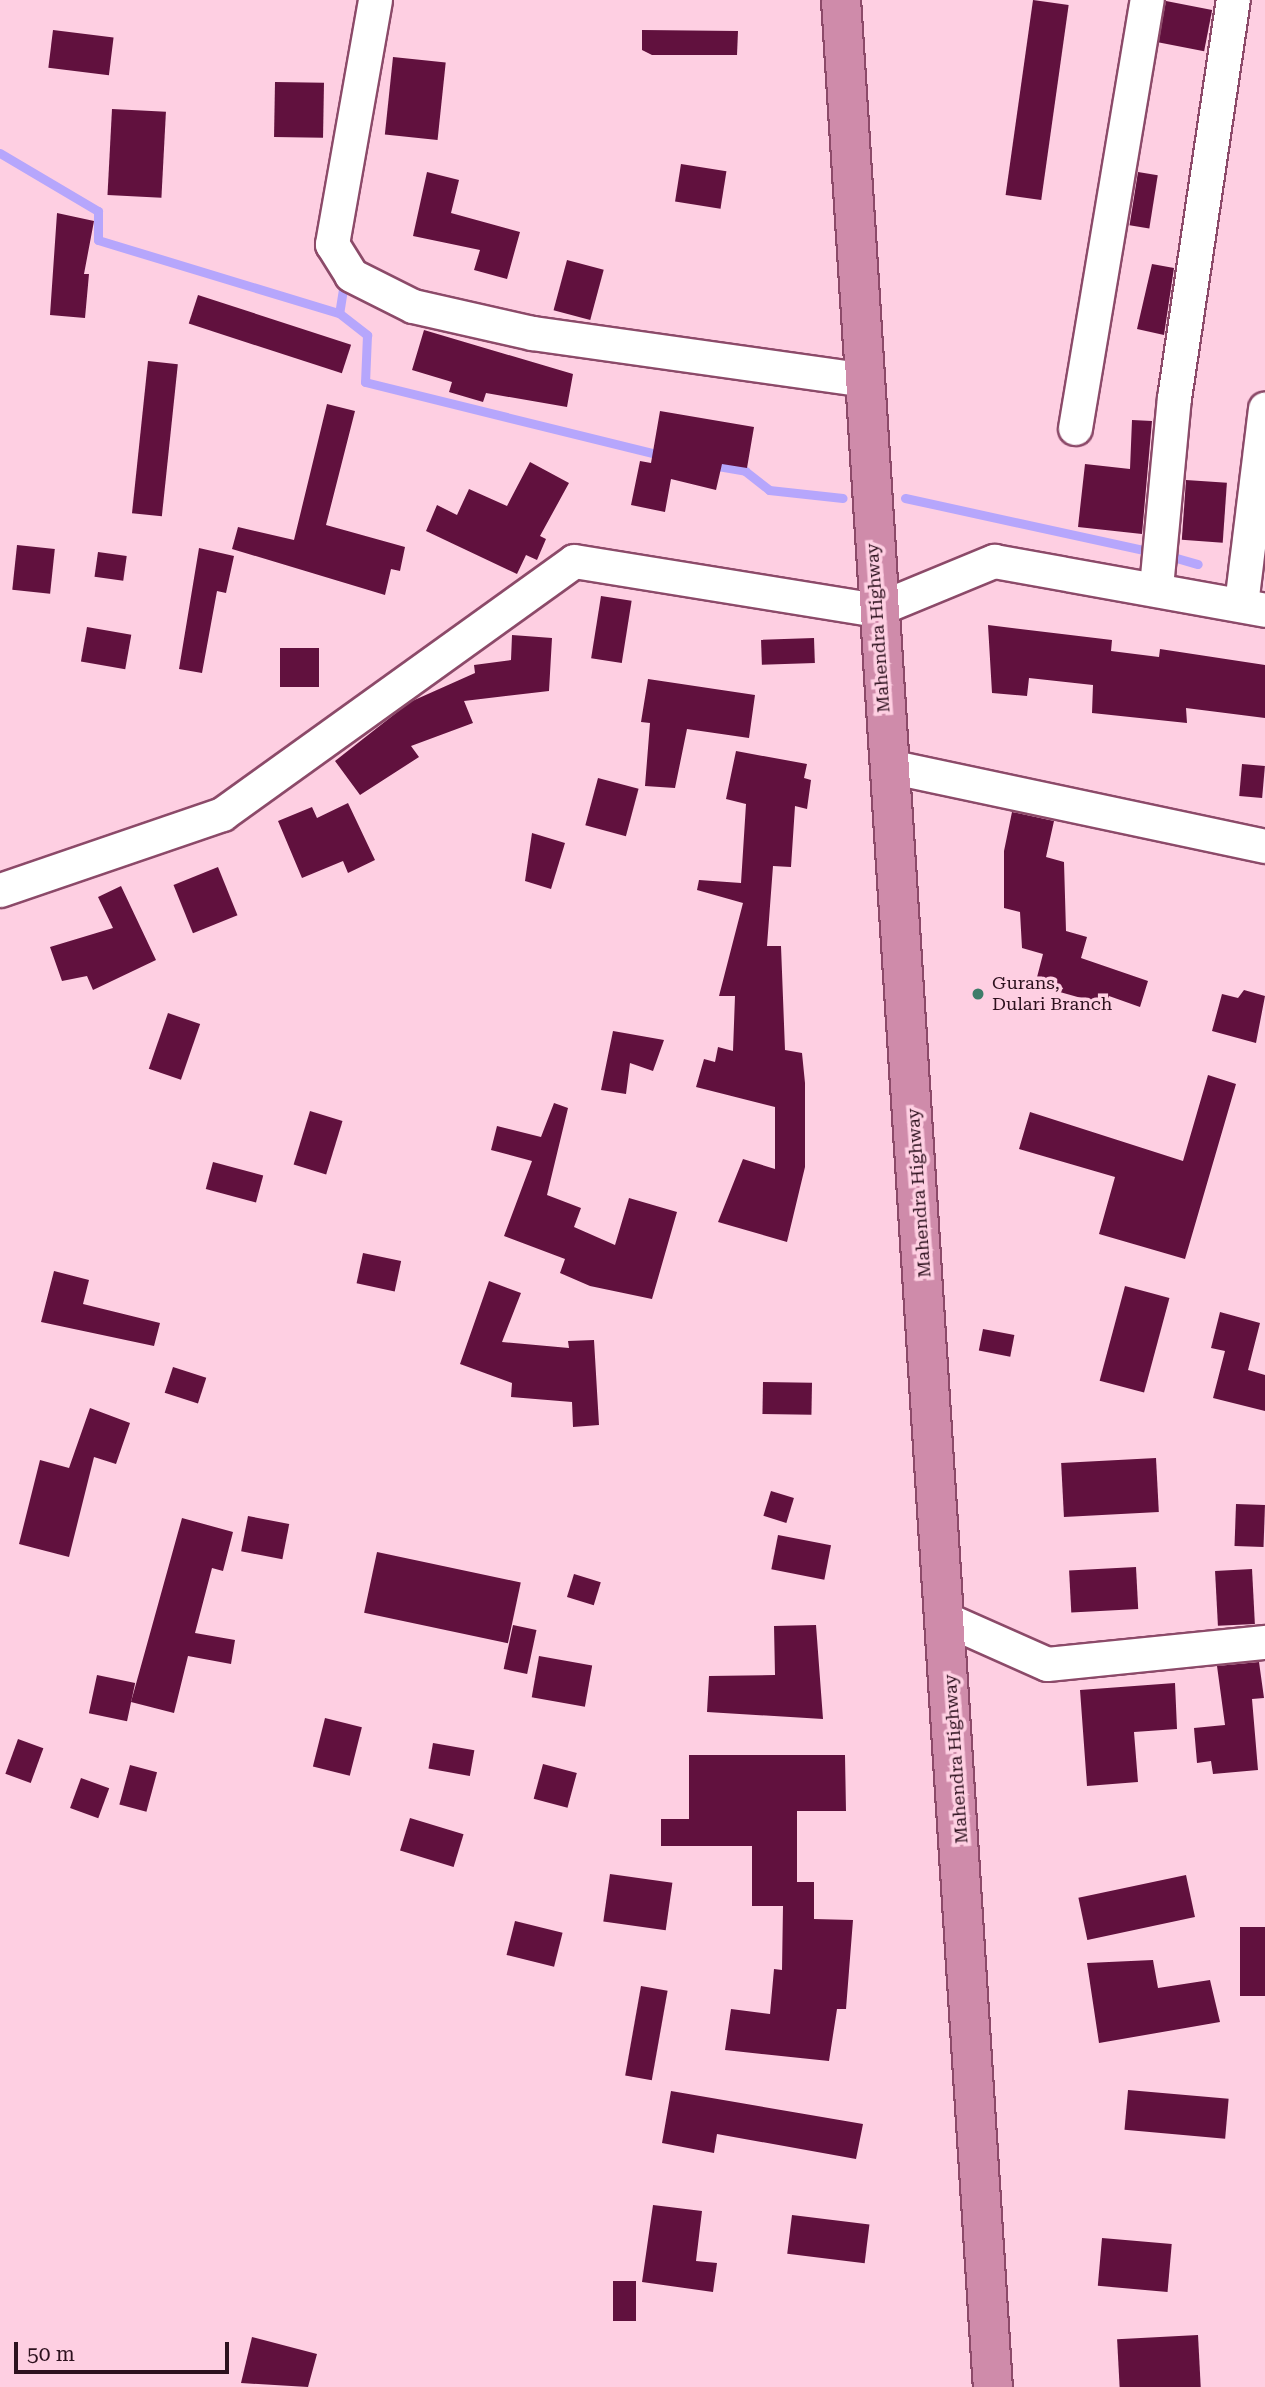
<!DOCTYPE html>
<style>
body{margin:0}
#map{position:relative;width:1265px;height:2387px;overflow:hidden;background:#fecfe2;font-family:"Roboto Serif",serif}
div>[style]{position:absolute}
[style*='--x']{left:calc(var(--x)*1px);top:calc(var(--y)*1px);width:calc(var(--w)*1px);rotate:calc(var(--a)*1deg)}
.stream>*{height:9px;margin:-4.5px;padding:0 4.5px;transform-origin:4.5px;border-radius:4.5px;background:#b6a6fc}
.building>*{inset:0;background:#61113e;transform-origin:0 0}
.roads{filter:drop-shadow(2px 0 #8c4a69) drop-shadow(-2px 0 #8c4a69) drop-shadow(0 2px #8c4a69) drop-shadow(0 -2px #8c4a69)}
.minor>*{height:33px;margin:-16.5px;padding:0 16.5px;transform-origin:16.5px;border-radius:16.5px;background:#fff}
.trunk>*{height:38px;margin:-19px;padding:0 19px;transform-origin:19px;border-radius:19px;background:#cf8baa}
.dots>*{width:19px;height:19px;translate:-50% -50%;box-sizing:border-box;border:4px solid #fecfe2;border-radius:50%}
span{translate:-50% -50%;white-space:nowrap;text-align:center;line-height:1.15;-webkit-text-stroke:7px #fecfe2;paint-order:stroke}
.street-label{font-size:18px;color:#2d111e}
.poi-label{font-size:18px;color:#2d111e}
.left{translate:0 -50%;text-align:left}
.scale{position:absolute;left:14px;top:2342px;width:215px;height:32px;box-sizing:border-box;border:4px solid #2d111e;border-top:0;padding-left:9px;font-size:21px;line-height:24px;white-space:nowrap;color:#2d111e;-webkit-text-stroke:5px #fecfe2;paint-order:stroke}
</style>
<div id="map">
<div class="stream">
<i style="--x:0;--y:153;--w:114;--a:30.6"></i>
<i style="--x:98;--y:211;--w:29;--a:90"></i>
<i style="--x:98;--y:240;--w:252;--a:16.9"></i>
<i style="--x:343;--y:289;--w:24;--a:99"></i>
<i style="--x:339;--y:313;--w:36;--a:38"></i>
<i style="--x:367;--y:335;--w:47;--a:92.4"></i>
<i style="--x:365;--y:382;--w:308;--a:13.9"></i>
<i style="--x:712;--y:465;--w:34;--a:10"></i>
<i style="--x:745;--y:471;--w:31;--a:38"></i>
<i style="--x:769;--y:490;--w:74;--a:6.2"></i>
<i style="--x:905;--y:498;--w:254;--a:12.3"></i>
<i style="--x:1166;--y:555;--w:33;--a:16"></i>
</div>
<div class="building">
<i style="left:1033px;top:0;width:36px;height:197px;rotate:8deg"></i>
<i style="left:1166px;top:1px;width:47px;height:42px;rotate:11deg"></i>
<i style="left:53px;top:30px;width:61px;height:38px;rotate:7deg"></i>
<i style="clip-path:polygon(642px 30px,738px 31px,737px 55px,652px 55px,642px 50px)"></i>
<i style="left:393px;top:57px;width:53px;height:78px;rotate:6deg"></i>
<i style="left:275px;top:82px;width:49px;height:55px;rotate:1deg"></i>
<i style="left:112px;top:109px;width:54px;height:86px;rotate:3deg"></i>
<i style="left:681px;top:164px;width:46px;height:38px;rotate:9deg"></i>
<i style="clip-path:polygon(427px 172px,459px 180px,451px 213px,520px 232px,507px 279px,474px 270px,480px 250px,413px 236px)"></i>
<i style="left:1138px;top:172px;width:20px;height:54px;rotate:9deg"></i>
<i style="clip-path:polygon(57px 213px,94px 221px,84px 274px,89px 274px,85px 318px,50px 315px)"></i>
<i style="left:567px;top:260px;width:38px;height:52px;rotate:15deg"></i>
<i style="clip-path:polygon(1152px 264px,1174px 268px,1164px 335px,1137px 329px)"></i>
<i style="left:198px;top:295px;width:161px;height:30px;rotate:18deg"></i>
<i style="clip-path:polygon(424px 330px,573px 374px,567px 407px,486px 393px,483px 402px,449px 392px,452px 382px,412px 370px)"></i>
<i style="left:148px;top:361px;width:30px;height:153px;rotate:6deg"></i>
<i style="clip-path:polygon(327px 404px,355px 411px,326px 525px,405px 547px,400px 571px,391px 569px,385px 595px,232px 549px,238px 527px,294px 540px)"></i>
<i style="clip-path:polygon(660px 411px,754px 427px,747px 468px,722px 464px,716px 490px,671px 479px,665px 512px,631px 505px,640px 461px,651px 463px)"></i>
<i style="clip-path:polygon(1132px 420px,1152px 421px,1142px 534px,1078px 527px,1085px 464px,1130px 469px)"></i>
<i style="clip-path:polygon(530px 462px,569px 483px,540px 536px,546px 539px,537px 560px,526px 555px,517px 574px,426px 531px,437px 505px,457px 515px,469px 489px,507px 506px)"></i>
<i style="left:1186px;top:480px;width:41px;height:60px;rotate:4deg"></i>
<i style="left:17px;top:545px;width:38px;height:45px;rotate:6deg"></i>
<i style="clip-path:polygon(199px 548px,234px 556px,226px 593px,217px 591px,202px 673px,179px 669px)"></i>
<i style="left:98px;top:552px;width:29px;height:25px;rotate:8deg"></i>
<i style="left:601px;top:596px;width:31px;height:63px;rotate:9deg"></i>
<i style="clip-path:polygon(988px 625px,1112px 640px,1111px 651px,1159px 657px,1160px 649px,1265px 665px,1265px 718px,1186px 708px,1187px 723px,1092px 713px,1093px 685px,1029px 678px,1027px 696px,992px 693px)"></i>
<i style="left:87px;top:627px;width:45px;height:35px;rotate:10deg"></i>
<i style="clip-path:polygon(512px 635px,552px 638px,549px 691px,464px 701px,473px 723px,411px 746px,419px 757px,360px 795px,335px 761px,410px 702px,475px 673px,474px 665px,511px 660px)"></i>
<i style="left:814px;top:638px;width:25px;height:53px;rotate:88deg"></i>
<i style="left:280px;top:648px;width:39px;height:39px"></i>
<i style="clip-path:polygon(648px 679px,755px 695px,749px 738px,687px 729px,675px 788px,645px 786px,650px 723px,641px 722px)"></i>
<i style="clip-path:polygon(736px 751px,807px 764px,804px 778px,811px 780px,807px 809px,795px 806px,791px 867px,773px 866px,767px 946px,781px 946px,785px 1050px,802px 1053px,805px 1083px,805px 1167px,787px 1242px,718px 1222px,743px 1159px,775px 1169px,775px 1107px,696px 1087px,704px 1059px,715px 1062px,718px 1047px,733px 1051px,735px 996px,719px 996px,743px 903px,697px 890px,699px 880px,741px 883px,746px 804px,726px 799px)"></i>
<i style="left:1242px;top:764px;width:23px;height:32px;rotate:5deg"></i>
<i style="left:598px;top:778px;width:42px;height:49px;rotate:15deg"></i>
<i style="clip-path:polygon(348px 803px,375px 860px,348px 873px,343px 861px,302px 878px,278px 821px,312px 807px,317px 818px)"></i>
<i style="clip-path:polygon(1012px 812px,1054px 821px,1046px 857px,1064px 862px,1066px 931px,1087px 937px,1081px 958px,1148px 981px,1140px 1007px,1109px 996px,1106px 1005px,1035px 985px,1043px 954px,1022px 948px,1020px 912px,1004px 908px,1004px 851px)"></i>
<i style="clip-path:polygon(532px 833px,565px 843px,551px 889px,525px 881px)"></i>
<i style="left:218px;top:867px;width:52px;height:48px;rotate:68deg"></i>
<i style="clip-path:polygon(121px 886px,156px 960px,93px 990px,87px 976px,62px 981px,50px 947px,113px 928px,98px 897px)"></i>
<i style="clip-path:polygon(1244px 990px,1265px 996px,1256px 1043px,1212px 1031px,1222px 994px,1238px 998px)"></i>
<i style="left:168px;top:1013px;width:34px;height:59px;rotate:19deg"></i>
<i style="clip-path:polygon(613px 1031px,664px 1040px,653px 1071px,630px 1063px,626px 1094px,601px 1090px)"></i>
<i style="clip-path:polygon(1208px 1075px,1236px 1084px,1185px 1259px,1099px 1234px,1115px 1177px,1019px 1149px,1030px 1112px,1183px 1161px)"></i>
<i style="clip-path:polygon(554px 1103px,568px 1108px,547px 1195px,581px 1208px,574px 1227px,615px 1245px,629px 1198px,677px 1212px,652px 1299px,590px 1286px,560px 1273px,565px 1259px,504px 1236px,532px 1161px,491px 1150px,497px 1126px,541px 1137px)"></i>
<i style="left:310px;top:1111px;width:34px;height:56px;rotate:17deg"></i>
<i style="left:213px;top:1162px;width:52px;height:28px;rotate:15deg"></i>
<i style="left:363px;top:1253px;width:39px;height:31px;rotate:12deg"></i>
<i style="clip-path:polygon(54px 1271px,89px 1280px,83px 1304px,160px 1323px,154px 1346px,41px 1322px)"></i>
<i style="clip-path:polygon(489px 1281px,521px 1293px,502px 1342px,569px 1348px,568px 1341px,594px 1340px,599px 1425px,573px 1427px,572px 1402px,511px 1397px,512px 1383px,460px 1364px)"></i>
<i style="left:1125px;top:1286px;width:46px;height:98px;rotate:15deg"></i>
<i style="clip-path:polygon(1220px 1312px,1260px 1323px,1248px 1370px,1265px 1375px,1265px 1411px,1213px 1398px,1225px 1351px,1211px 1348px)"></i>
<i style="left:983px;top:1329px;width:32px;height:22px;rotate:11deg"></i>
<i style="left:173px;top:1367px;width:35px;height:27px;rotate:18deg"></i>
<i style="left:763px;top:1382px;width:49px;height:32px;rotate:1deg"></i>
<i style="clip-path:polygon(90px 1408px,130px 1423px,116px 1464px,94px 1457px,69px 1557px,19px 1544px,40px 1460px,69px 1468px)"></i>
<i style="left:1156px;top:1458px;width:54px;height:95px;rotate:87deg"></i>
<i style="left:771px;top:1491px;width:24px;height:26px;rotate:17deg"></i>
<i style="left:1236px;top:1504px;width:29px;height:42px;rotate:2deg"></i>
<i style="left:248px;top:1516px;width:42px;height:36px;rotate:11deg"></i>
<i style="clip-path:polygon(182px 1518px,233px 1532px,223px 1571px,212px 1568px,195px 1633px,235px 1640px,231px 1664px,188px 1656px,174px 1713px,131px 1702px)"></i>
<i style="left:778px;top:1535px;width:54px;height:35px;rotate:11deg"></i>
<i style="left:377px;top:1552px;width:147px;height:62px;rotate:12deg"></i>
<i style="left:1136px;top:1567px;width:42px;height:67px;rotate:87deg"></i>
<i style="left:1252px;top:1569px;width:55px;height:37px;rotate:87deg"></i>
<i style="left:574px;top:1574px;width:28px;height:24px;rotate:17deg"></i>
<i style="left:513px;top:1625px;width:24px;height:45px;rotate:12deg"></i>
<i style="clip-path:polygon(816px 1625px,823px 1719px,707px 1712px,709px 1676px,775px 1675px,774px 1626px)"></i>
<i style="left:539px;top:1656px;width:54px;height:42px;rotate:10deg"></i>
<i style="clip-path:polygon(1259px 1662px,1264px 1698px,1252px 1699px,1258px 1770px,1213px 1774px,1211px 1761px,1197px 1763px,1194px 1728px,1225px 1725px,1217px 1666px)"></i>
<i style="left:97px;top:1675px;width:39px;height:39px;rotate:12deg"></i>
<i style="clip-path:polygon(1175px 1683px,1177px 1729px,1134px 1732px,1138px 1782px,1087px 1786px,1080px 1690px)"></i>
<i style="left:325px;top:1718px;width:38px;height:50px;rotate:14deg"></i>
<i style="left:18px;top:1739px;width:27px;height:37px;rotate:20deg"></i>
<i style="left:433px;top:1743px;width:42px;height:26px;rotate:10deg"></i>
<i style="clip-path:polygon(689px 1755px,845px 1755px,846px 1811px,797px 1811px,797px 1882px,814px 1882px,814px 1919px,853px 1920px,846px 2009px,837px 2009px,829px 2061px,725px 2050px,731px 2009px,770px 2014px,774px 1969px,782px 1970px,783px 1906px,752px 1906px,752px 1846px,661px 1846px,661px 1819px,689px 1819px)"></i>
<i style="left:543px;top:1764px;width:35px;height:36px;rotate:15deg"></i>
<i style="left:130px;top:1765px;width:28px;height:41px;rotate:15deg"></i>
<i style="left:81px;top:1778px;width:30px;height:32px;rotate:20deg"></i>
<i style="left:410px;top:1818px;width:56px;height:34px;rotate:17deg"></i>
<i style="left:610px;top:1874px;width:63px;height:48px;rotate:8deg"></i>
<i style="left:1186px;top:1875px;width:43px;height:110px;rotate:78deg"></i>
<i style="left:515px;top:1921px;width:49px;height:35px;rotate:14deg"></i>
<i style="left:1240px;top:1927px;width:25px;height:69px"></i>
<i style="clip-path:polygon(1153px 1960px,1158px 1988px,1210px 1980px,1220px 2022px,1099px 2043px,1087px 1963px)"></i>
<i style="left:641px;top:1986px;width:27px;height:91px;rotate:10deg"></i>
<i style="left:1128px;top:2090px;width:101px;height:40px;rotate:5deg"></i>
<i style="clip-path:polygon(671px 2091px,863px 2124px,856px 2159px,717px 2134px,714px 2153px,662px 2143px)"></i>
<i style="clip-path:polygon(653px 2205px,702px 2211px,696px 2261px,717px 2263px,713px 2292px,642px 2282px)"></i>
<i style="left:792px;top:2215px;width:78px;height:39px;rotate:7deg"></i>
<i style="left:1102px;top:2238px;width:70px;height:48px;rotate:5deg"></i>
<i style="left:613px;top:2281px;width:23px;height:40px"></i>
<i style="left:1198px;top:2335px;width:52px;height:81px;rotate:87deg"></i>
<i style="clip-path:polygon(252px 2337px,317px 2354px,308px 2387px,241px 2383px)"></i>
</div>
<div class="roads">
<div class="minor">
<i style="--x:375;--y:0;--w:248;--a:100"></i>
<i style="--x:332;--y:244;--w:36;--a:58"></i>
<i style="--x:351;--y:275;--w:69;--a:26.6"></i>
<i style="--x:413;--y:306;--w:122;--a:12.8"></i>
<i style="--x:532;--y:333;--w:336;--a:8"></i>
<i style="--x:1075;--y:428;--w:434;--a:-80.5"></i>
<i style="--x:1156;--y:587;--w:190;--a:-84.6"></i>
<i style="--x:1174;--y:398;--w:402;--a:-81.6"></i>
<i style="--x:1241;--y:604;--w:197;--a:-83"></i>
<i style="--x:889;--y:766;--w:384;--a:12"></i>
<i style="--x:0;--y:890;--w:235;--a:-18.9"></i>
<i style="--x:222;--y:814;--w:433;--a:-35.7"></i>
<i style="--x:574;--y:561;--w:305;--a:9.2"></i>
<i style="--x:875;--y:610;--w:129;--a:-22.4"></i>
<i style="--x:994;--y:561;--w:275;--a:10.2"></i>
<i style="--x:948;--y:1620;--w:108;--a:24"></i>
<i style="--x:1047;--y:1664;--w:219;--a:-5.8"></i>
</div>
<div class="trunk">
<i style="--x:841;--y:0;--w:2392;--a:86.36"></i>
</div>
</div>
<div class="dots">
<i style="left:978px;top:994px;background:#3e7c69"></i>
</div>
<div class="street-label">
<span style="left:878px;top:628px;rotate:-94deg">Mahendra Highway</span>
<span style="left:919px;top:1193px;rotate:-94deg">Mahendra Highway</span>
<span style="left:956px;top:1759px;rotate:-94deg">Mahendra Highway</span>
</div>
<div class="poi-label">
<span class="left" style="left:992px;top:994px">Gurans,<br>Dulari Branch</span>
</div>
<div class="scale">50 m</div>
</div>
